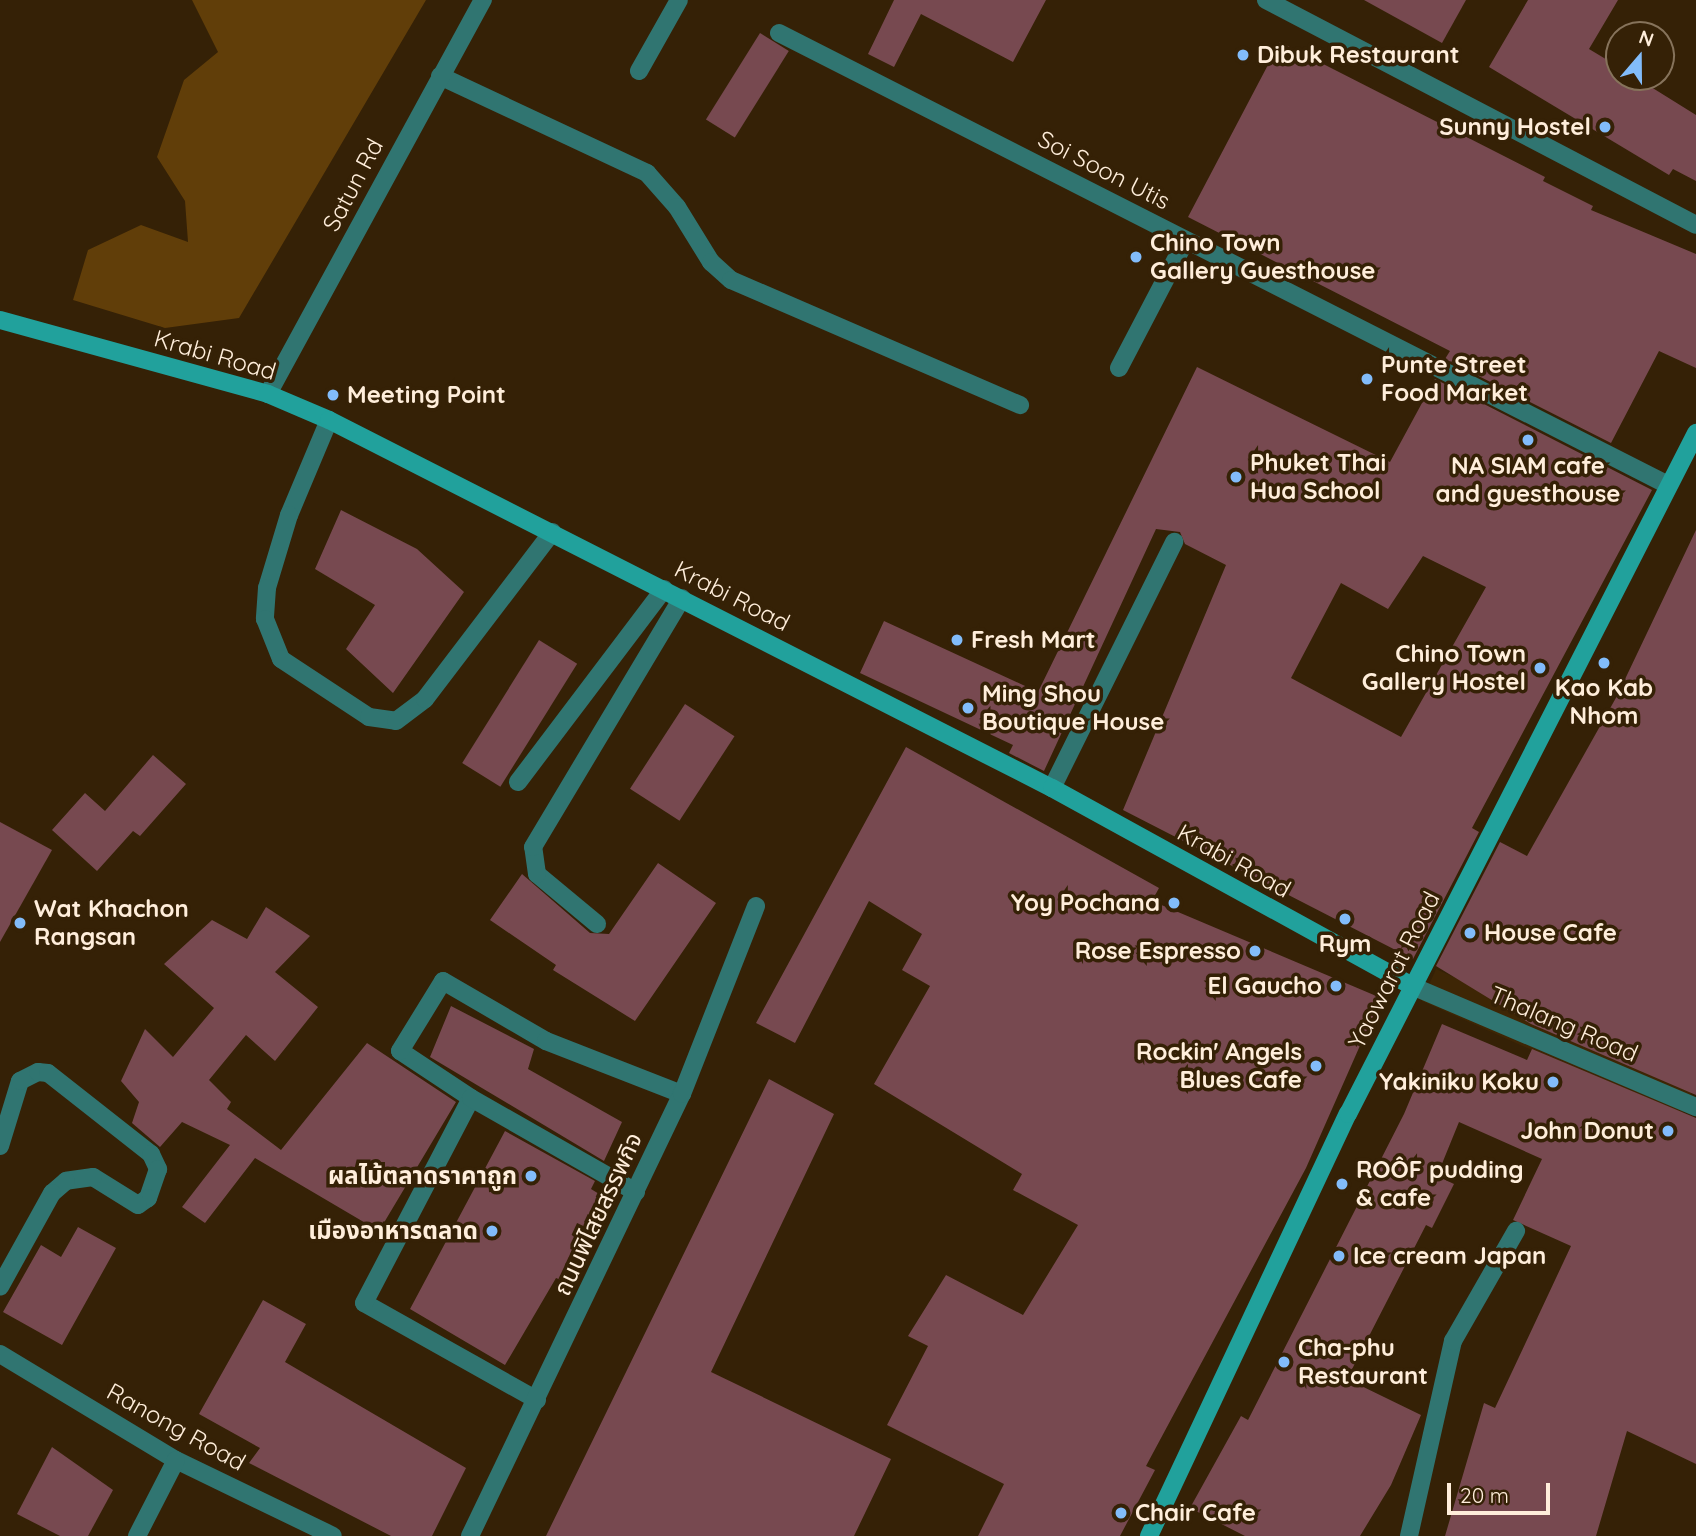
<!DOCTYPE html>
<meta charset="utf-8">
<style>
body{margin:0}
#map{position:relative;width:1696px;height:1536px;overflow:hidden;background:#352106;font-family:Quicksand,"Noto Sans Thai",sans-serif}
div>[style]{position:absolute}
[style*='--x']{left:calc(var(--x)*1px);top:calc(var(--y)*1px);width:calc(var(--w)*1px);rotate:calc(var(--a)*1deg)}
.built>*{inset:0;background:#3e2605;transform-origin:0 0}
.green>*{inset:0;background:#613e09}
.building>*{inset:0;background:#774950;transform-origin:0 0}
.lane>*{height:18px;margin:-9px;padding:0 9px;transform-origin:9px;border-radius:9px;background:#307571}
.street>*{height:18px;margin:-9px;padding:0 9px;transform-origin:9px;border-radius:9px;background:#307571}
.secondary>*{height:18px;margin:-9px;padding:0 9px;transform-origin:9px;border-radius:9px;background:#21a19c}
.dots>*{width:19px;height:19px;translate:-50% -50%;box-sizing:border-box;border:4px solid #352106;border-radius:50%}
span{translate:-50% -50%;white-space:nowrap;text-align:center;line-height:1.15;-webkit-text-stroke:7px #352106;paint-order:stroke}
.poi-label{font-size:24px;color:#ffeedb;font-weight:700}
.left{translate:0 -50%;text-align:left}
.right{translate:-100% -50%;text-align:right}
.street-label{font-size:24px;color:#ffeedb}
.north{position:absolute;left:1605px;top:21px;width:70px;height:70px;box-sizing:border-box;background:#352106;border:2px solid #86735b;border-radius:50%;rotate:20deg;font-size:19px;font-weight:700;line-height:28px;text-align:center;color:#ffeedb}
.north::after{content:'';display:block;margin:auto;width:24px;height:32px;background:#82bcfa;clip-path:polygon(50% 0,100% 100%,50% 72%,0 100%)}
.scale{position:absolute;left:1447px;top:1483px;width:103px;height:32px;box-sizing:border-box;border:4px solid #ffeedb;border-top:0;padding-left:9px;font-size:21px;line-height:24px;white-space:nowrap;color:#ffeedb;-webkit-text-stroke:5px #352106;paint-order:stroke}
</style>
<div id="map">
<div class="built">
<i style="left:1436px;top:969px;width:284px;height:35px;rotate:24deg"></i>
</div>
<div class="green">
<i style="clip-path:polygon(192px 0,426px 0,239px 318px,165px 328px,73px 300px,88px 250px,141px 225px,188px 242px,185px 201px,157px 157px,184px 80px,218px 52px)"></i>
</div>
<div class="building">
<i style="clip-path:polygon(894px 0,1046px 0,1013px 62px,921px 14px,894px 67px,868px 54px)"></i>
<i style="clip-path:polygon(1364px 0,1466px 0,1442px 43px)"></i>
<i style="clip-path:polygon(1528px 0,1618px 0,1589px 49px,1619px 67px,1619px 77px,1635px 77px,1696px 115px,1696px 181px,1673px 169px,1669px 175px,1489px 67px)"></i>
<i style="left:760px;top:33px;width:34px;height:102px;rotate:32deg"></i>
<i style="clip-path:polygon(1280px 42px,1545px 177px,1543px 181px,1593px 206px,1591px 210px,1696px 254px,1696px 368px,1659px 351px,1611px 443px,1445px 359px,1450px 351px,1188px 217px)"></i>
<i style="clip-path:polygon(evenodd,1197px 367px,1390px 462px,1435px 379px,1652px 490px,1472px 828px,1479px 832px,1413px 959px,1123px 810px,1226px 565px,1185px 544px,1180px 532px,1156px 529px,1044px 771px,1009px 753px,1013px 745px,860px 673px,884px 621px,1038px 692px,1197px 367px,1423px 556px,1486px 587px,1401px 737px,1291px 678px,1341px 583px,1388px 609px,1423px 556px)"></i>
<i style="clip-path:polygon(341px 510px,417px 549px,464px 592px,393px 693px,346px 649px,375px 605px,315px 569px)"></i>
<i style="clip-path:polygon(1696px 530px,1696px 1095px,1531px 1024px,1436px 966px,1500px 842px,1527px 856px,1617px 696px)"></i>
<i style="left:539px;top:640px;width:45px;height:145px;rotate:32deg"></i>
<i style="left:685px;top:704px;width:59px;height:101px;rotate:33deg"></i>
<i style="clip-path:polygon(906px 747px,1159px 888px,1152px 901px,1381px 998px,1306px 1168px,1146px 1466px,1155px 1470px,1120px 1536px,978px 1536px,1004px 1484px,887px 1425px,928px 1346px,908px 1336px,946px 1275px,1023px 1315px,1078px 1225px,1013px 1190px,1022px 1174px,874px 1084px,930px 986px,902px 970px,922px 934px,869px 901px,795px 1043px,756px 1023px)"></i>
<i style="clip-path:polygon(153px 755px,186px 784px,140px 836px,133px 831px,97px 871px,52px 830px,85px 793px,105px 811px)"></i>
<i style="clip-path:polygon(0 822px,52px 850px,0 942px)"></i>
<i style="clip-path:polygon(658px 863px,716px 903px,635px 1021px,553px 970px,556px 965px,490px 920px,522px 874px,590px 933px,609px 934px)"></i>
<i style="clip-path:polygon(266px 907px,310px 936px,275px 972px,318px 1007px,275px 1061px,246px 1035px,209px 1080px,231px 1102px,227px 1109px,281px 1150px,367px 1043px,456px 1102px,379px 1231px,255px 1158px,205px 1223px,182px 1207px,230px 1145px,182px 1122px,160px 1147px,132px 1123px,139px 1102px,121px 1081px,145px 1029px,173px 1057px,214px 1008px,164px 964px,212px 920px,247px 939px)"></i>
<i style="clip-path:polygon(451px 1006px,534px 1049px,528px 1069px,622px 1122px,604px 1161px,430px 1057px)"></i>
<i style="clip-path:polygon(1442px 1024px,1527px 1060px,1532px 1049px,1696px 1118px,1696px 1464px,1627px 1431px,1596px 1536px,1445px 1536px,1484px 1403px,1495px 1408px,1571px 1246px,1513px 1220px,1542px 1159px,1459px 1122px,1437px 1176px,1454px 1184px,1432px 1228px,1426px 1225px,1347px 1379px,1421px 1415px,1391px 1485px,1360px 1536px,1245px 1536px,1190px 1508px,1241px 1416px,1248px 1420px,1404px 1114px)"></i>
<i style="clip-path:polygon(769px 1079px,834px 1114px,711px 1372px,891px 1459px,854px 1536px,546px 1536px)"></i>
<i style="clip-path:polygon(505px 1131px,595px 1181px,591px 1189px,604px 1197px,561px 1280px,556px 1278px,505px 1365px,410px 1309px)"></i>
<i style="clip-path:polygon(78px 1227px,116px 1248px,62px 1345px,3px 1312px,41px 1245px,61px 1257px)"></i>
<i style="clip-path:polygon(263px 1300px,306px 1324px,285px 1362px,466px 1468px,432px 1536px,391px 1536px,249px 1463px,260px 1448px,199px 1414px)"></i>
<i style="clip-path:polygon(52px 1447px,113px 1490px,88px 1536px,60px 1536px,17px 1514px)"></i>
</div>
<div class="lane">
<i style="--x:329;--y:420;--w:103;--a:112.8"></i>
<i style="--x:289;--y:515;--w:76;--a:106.8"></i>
<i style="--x:267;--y:588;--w:31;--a:94"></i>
<i style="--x:265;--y:619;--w:43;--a:68.2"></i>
<i style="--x:281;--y:659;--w:105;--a:33.4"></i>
<i style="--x:369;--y:717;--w:27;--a:8"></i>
<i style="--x:396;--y:721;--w:36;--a:-37"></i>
<i style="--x:425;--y:699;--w:210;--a:-52.7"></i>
<i style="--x:518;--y:782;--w:242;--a:-52.9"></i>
<i style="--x:1052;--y:788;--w:275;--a:-63.6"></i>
<i style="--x:597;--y:924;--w:78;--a:-140.2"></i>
<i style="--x:537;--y:874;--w:27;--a:-98"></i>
<i style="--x:533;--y:847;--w:290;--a:-59.1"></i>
<i style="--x:471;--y:1098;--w:85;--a:-146.5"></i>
<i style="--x:400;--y:1051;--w:82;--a:-58.4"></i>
<i style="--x:443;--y:981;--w:119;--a:30.2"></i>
<i style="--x:546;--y:1041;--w:146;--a:21.3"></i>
<i style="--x:0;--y:1146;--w:68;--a:-72.9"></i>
<i style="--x:20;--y:1081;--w:20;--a:-27"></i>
<i style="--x:38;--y:1072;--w:10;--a:6"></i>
<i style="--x:48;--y:1073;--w:131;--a:38.2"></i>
<i style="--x:151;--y:1154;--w:17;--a:65"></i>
<i style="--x:158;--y:1169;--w:31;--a:109"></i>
<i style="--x:148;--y:1198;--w:12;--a:145"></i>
<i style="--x:138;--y:1205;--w:53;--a:-148.1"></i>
<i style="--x:93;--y:1177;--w:27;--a:172"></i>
<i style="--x:66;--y:1181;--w:18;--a:139"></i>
<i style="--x:52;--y:1193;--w:107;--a:119"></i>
<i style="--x:537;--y:1400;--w:198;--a:-150.7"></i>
<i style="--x:364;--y:1303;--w:231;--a:-62.4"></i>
<i style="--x:471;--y:1098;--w:190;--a:29.7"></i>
<i style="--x:1409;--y:1536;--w:200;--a:-77.3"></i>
<i style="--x:1453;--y:1341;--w:127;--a:-60.2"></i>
</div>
<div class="street">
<i style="--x:1266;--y:0;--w:485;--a:27.6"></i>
<i style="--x:779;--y:33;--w:997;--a:26.95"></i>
<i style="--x:639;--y:71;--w:81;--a:-60.6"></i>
<i style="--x:440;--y:76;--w:229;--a:25.1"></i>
<i style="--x:647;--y:173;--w:45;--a:48.6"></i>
<i style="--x:677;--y:207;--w:65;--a:58.3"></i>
<i style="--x:711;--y:262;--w:27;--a:42"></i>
<i style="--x:731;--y:280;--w:315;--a:23.4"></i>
<i style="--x:1119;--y:368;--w:144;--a:-62.4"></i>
<i style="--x:268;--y:394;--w:449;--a:-61.4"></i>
<i style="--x:1412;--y:986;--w:309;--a:23.1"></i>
<i style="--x:0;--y:1354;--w:205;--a:31.1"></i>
<i style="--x:176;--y:1460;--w:174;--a:25.8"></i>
<i style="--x:137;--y:1536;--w:85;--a:-62.8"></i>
<i style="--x:470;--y:1536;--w:490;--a:-64.4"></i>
<i style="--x:682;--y:1094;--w:202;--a:-68.5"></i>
</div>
<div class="secondary">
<i style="--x:0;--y:320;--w:278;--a:15.4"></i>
<i style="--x:268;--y:394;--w:66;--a:23.1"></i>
<i style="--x:329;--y:420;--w:811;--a:26.98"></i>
<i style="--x:1052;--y:788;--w:411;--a:28.8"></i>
<i style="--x:1149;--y:1536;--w:467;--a:-64.8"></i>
<i style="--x:1348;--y:1114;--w:765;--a:-62.93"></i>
</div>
<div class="dots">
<i style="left:1243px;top:55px;background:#82bcfa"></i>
<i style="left:1605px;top:127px;background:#82bcfa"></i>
<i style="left:1136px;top:257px;background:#82bcfa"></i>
<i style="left:1367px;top:379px;background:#82bcfa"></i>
<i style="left:333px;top:395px;background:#82bcfa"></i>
<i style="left:1528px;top:440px;background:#82bcfa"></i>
<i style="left:1236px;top:477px;background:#82bcfa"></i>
<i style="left:957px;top:640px;background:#82bcfa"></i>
<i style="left:1604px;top:663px;background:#82bcfa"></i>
<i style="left:1540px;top:668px;background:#82bcfa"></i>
<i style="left:968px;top:708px;background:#82bcfa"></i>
<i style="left:1174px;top:903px;background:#82bcfa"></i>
<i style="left:1345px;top:919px;background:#82bcfa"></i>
<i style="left:20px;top:923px;background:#82bcfa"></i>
<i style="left:1470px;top:933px;background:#82bcfa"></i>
<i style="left:1255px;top:951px;background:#82bcfa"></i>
<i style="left:1336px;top:986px;background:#82bcfa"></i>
<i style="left:1316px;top:1066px;background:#82bcfa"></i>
<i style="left:1553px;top:1082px;background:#82bcfa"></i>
<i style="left:1668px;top:1131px;background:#82bcfa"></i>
<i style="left:531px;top:1176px;background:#82bcfa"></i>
<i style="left:1342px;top:1184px;background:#82bcfa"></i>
<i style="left:492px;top:1231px;background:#82bcfa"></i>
<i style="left:1339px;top:1256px;background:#82bcfa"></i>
<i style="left:1284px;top:1362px;background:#82bcfa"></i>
<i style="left:1121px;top:1513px;background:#82bcfa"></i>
</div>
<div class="poi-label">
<span class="left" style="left:1257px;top:55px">Dibuk Restaurant</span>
<span class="right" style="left:1591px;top:127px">Sunny Hostel</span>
<span class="left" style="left:1150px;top:257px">Chino Town<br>Gallery Guesthouse</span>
<span class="left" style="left:1381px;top:379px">Punte Street<br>Food Market</span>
<span class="left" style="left:347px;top:395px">Meeting Point</span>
<span class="left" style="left:1250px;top:477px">Phuket Thai<br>Hua School</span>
<span style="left:1528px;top:480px">NA SIAM cafe<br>and guesthouse</span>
<span class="left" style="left:971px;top:640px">Fresh Mart</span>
<span class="right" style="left:1526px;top:668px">Chino Town<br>Gallery Hostel</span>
<span style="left:1604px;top:702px">Kao Kab<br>Nhom</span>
<span class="left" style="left:982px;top:708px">Ming Shou<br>Boutique House</span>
<span class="right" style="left:1160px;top:903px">Yoy Pochana</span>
<span class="left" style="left:34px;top:923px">Wat Khachon<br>Rangsan</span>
<span class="left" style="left:1484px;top:933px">House Cafe</span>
<span style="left:1345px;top:944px">Rym</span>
<span class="right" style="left:1241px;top:951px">Rose Espresso</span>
<span class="right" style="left:1322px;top:986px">El Gaucho</span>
<span class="right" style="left:1302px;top:1066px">Rockin' Angels<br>Blues Cafe</span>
<span class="right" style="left:1539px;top:1082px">Yakiniku Koku</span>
<span class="right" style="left:1654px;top:1131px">John Donut</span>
<span class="left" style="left:1356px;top:1184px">ROÔF pudding<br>&amp; cafe</span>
<span class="right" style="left:517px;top:1176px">ผลไม้ตลาดราคาถูก</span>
<span class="right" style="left:478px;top:1231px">เมืองอาหารตลาด</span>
<span class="left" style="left:1353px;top:1256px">Ice cream Japan</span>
<span class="left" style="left:1298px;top:1362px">Cha-phu<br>Restaurant</span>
<span class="left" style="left:1135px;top:1513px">Chair Cafe</span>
</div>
<div class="street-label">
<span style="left:1104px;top:170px;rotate:27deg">Soi Soon Utis</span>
<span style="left:353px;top:185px;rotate:-62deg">Satun Rd</span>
<span style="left:215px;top:355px;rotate:16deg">Krabi Road</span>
<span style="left:732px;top:596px;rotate:27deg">Krabi Road</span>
<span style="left:1234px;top:861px;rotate:29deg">Krabi Road</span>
<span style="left:1394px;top:970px;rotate:-63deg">Yaowarat Road</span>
<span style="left:1564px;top:1024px;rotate:23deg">Thalang Road</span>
<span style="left:598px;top:1214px;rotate:-65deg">ถนนพิไสยสรรพกิจ</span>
<span style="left:176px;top:1427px;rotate:29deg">Ranong Road</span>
</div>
<div class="north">N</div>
<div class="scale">20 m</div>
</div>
